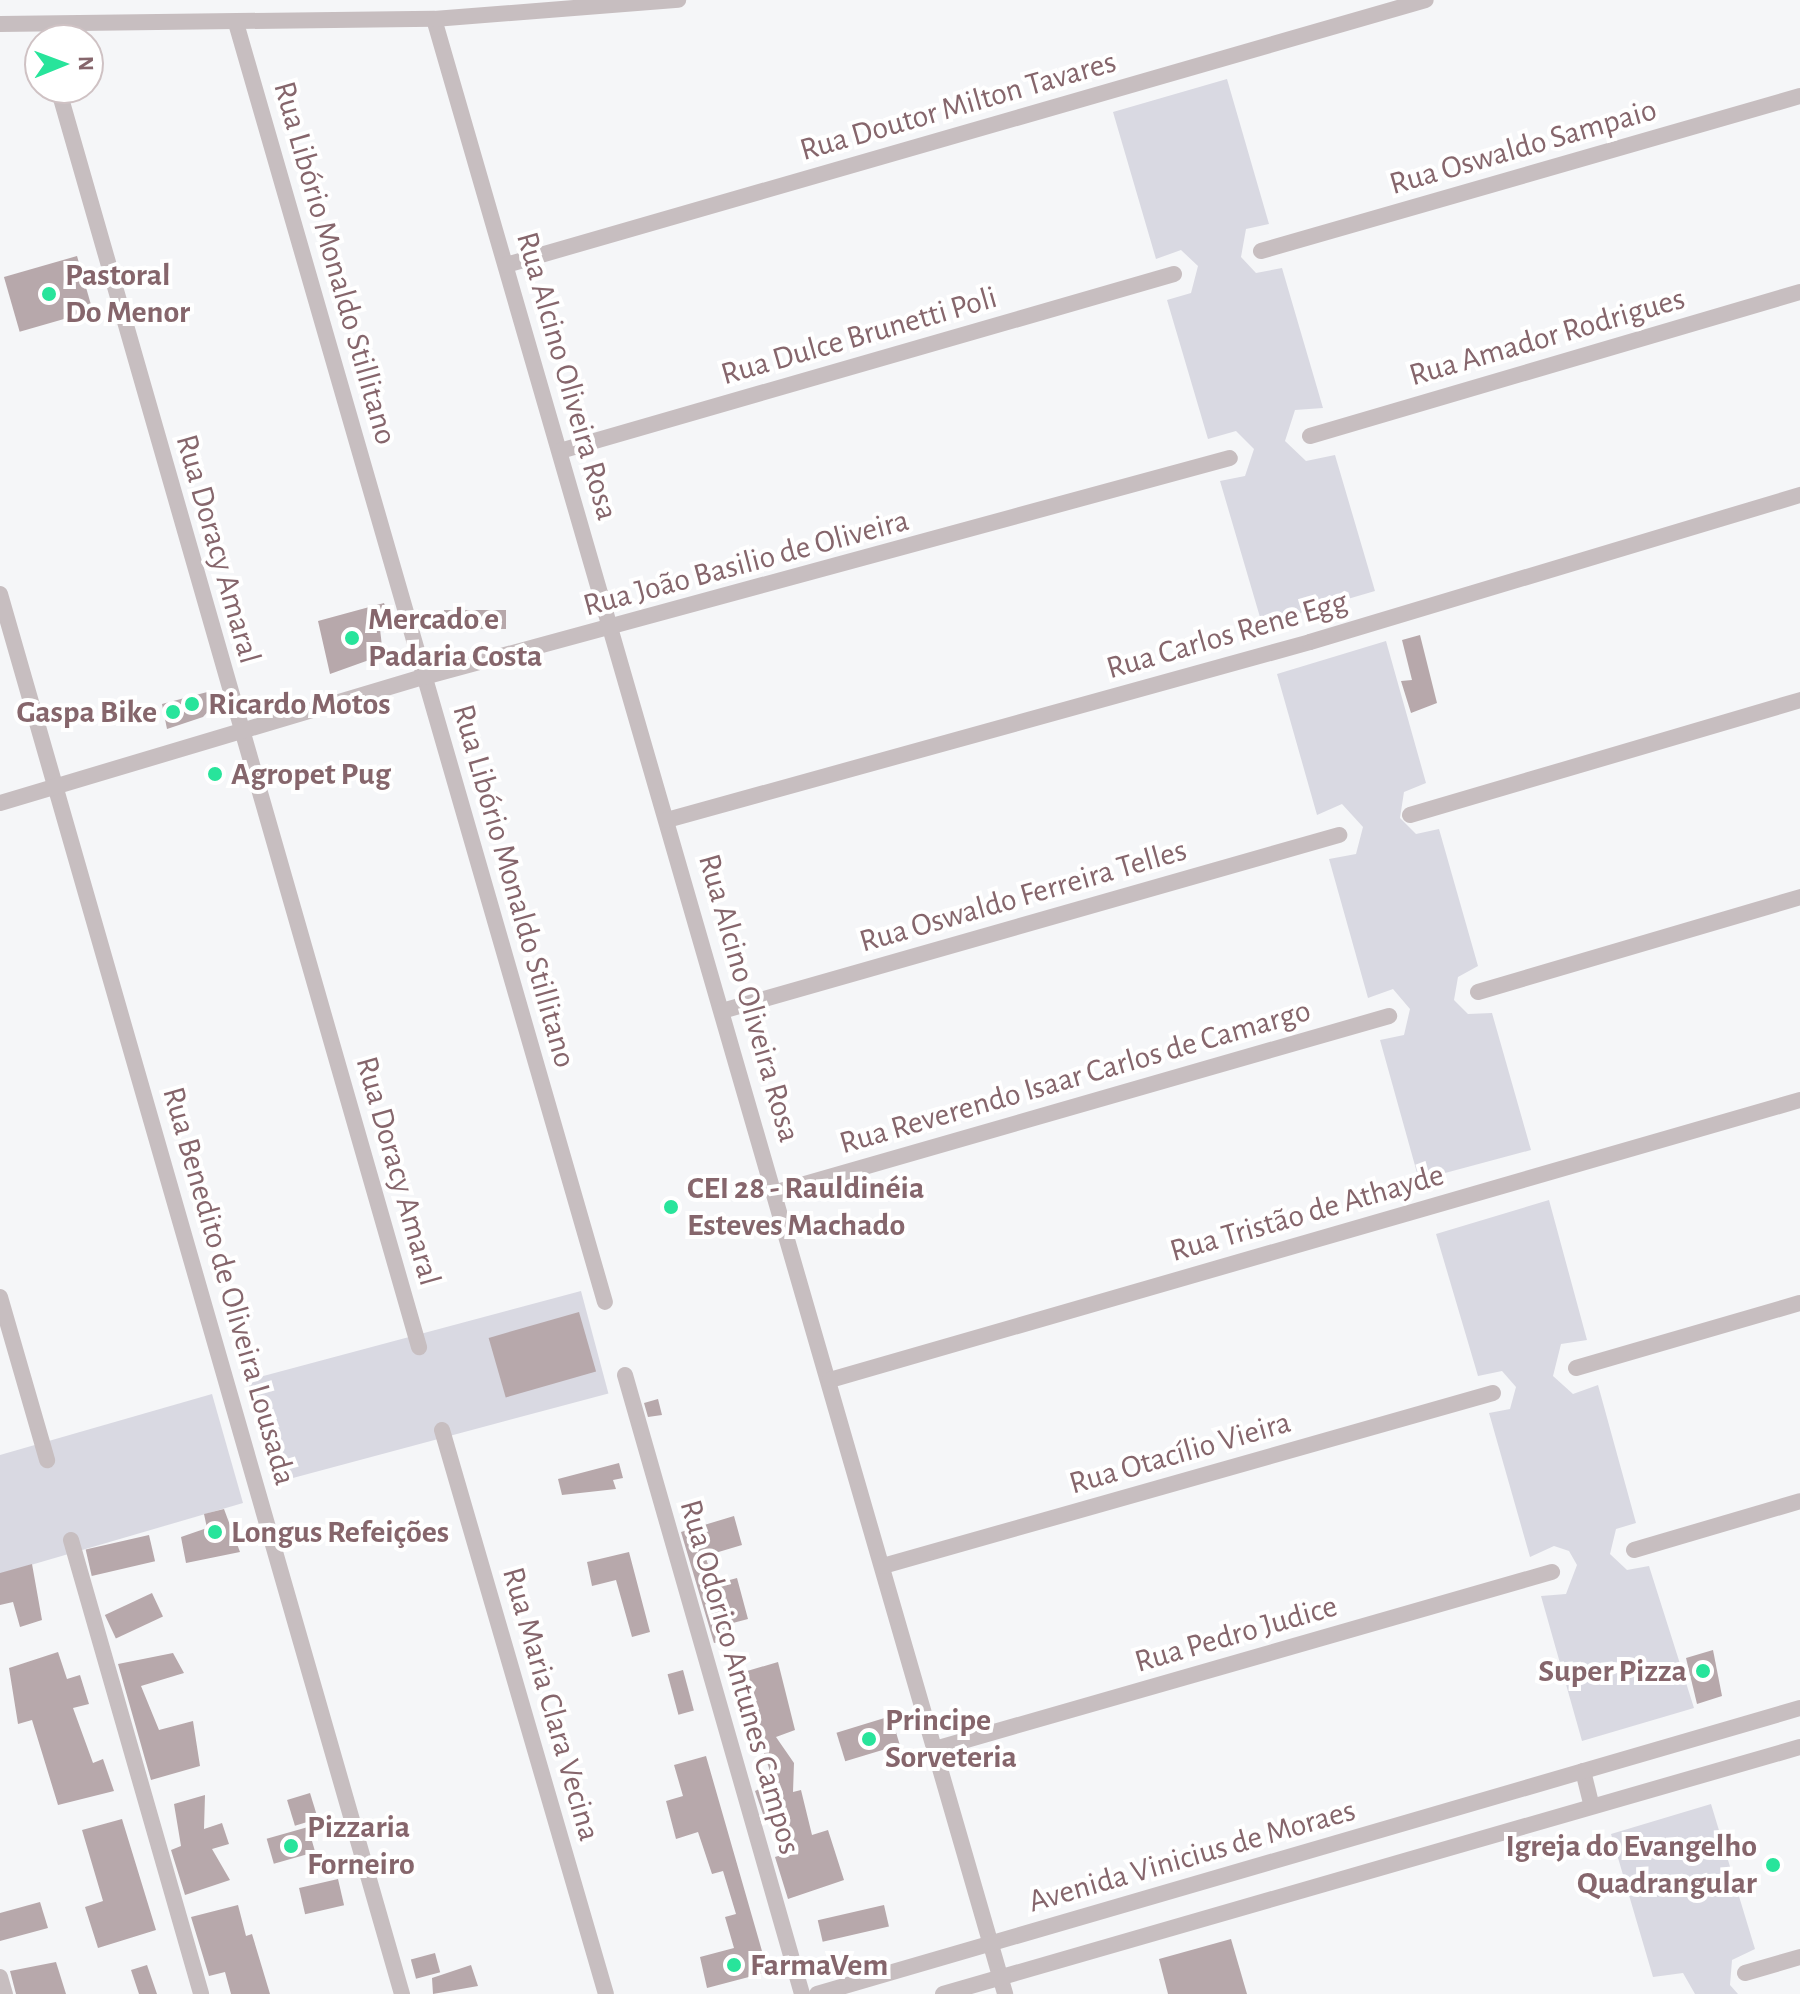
<!DOCTYPE html>
<meta charset="utf-8">
<style>
body{margin:0}
#map{position:relative;width:1800px;height:1994px;overflow:hidden;background:#f5f6f8;font-family:"Alegreya Sans",sans-serif}
div>[style]{position:absolute}
[style*='--x']{left:calc(var(--x)*1px);top:calc(var(--y)*1px);width:calc(var(--w)*1px);rotate:calc(var(--a)*1deg)}
.green>*{inset:0;background:#d9d9e2;transform-origin:0 0}
.building>*{inset:0;background:#b7a8ab;transform-origin:0 0}
.street>*{height:16px;margin:-8px;padding:0 8px;transform-origin:8px;border-radius:8px;background:#c7bec0}
.dots>*{width:22px;height:22px;translate:-50% -50%;box-sizing:border-box;border:4px solid #fff;border-radius:50%}
span{translate:-50% -50%;white-space:nowrap;text-align:center;line-height:1.15;-webkit-text-stroke:8px #fff;paint-order:stroke}
.street-label{font-size:32px;color:#86666c}
.poi-label{font-size:32px;color:#86666c;font-weight:700}
.left{translate:0 -50%;text-align:left}
.right{translate:-100% -50%;text-align:right}
.north{position:absolute;left:24px;top:24px;width:80px;height:80px;box-sizing:border-box;background:#fff;border:2px solid #cfc2c4;border-radius:50%;rotate:89deg;font-size:22px;font-weight:700;line-height:32px;text-align:center;color:#86666c}
.north::after{content:'';display:block;margin:auto;width:28px;height:36px;background:#28e49b;clip-path:polygon(50% 0,100% 100%,50% 72%,0 100%)}
</style>
<div id="map">
<div class="green">
<i style="clip-path:polygon(1227px 79px,1269px 224px,1246px 229px,1241px 257px,1256px 273px,1282px 268px,1323px 408px,1295px 410px,1285px 441px,1306px 461px,1335px 455px,1375px 591px,1262px 624px,1220px 481px,1245px 476px,1254px 449px,1236px 431px,1208px 439px,1167px 300px,1191px 293px,1198px 266px,1181px 250px,1156px 259px,1113px 112px)"></i>
<i style="clip-path:polygon(1386px 641px,1426px 783px,1404px 792px,1400px 818px,1416px 834px,1439px 829px,1478px 966px,1458px 977px,1454px 1000px,1468px 1014px,1492px 1013px,1531px 1150px,1419px 1180px,1380px 1040px,1404px 1035px,1410px 1009px,1393px 989px,1368px 998px,1329px 859px,1356px 854px,1363px 827px,1342px 804px,1317px 815px,1277px 674px)"></i>
<i style="clip-path:polygon(1549px 1200px,1587px 1340px,1561px 1344px,1553px 1376px,1573px 1394px,1598px 1385px,1636px 1523px,1616px 1529px,1610px 1554px,1627px 1570px,1649px 1566px,1694px 1708px,1582px 1741px,1541px 1596px,1566px 1594px,1577px 1565px,1569px 1551px,1554px 1546px,1530px 1557px,1489px 1413px,1510px 1409px,1516px 1387px,1502px 1371px,1478px 1376px,1436px 1234px)"></i>
<i style="left:581px;top:1291px;width:106px;height:345px;rotate:75deg"></i>
<i style="clip-path:polygon(212px 1394px,243px 1503px,0 1574px,0 1455px)"></i>
<i style="clip-path:polygon(1711px 1804px,1755px 1949px,1732px 1960px,1730px 1985px,1738px 1994px,1695px 1994px,1683px 1973px,1653px 1977px,1611px 1834px)"></i>
</div>
<div class="building">
<i style="left:77px;top:256px;width:57px;height:76px;rotate:74deg"></i>
<i style="clip-path:polygon(384px 603px,392px 626px,380px 629px,383px 655px,330px 674px,318px 621px)"></i>
<i style="left:506px;top:610px;width:19px;height:62px;rotate:90deg"></i>
<i style="clip-path:polygon(1420px 635px,1437px 703px,1411px 713px,1401px 681px,1412px 680px,1402px 640px)"></i>
<i style="clip-path:polygon(211px 691px,212px 707px,203px 717px,167px 729px,162px 704px)"></i>
<i style="left:579px;top:1312px;width:62px;height:94px;rotate:74deg"></i>
<i style="clip-path:polygon(658px 1399px,662px 1415px,648px 1417px,644px 1403px)"></i>
<i style="clip-path:polygon(619px 1463px,623px 1478px,613px 1480px,616px 1489px,562px 1495px,558px 1479px)"></i>
<i style="clip-path:polygon(224px 1509px,240px 1552px,186px 1563px,181px 1537px,207px 1528px,204px 1514px)"></i>
<i style="clip-path:polygon(734px 1516px,742px 1545px,705px 1556px,715px 1584px,737px 1578px,748px 1619px,729px 1624px,734px 1638px,714px 1643px,681px 1532px)"></i>
<i style="left:149px;top:1535px;width:27px;height:65px;rotate:77deg"></i>
<i style="clip-path:polygon(629px 1552px,650px 1632px,632px 1637px,616px 1580px,592px 1586px,587px 1562px)"></i>
<i style="clip-path:polygon(32px 1564px,42px 1620px,20px 1627px,13px 1602px,0 1605px,0 1573px)"></i>
<i style="left:152px;top:1593px;width:26px;height:52px;rotate:65deg"></i>
<i style="clip-path:polygon(1713px 1650px,1722px 1696px,1697px 1704px,1686px 1658px)"></i>
<i style="clip-path:polygon(58px 1652px,67px 1679px,80px 1675px,89px 1704px,73px 1708px,93px 1763px,103px 1759px,114px 1791px,58px 1805px,32px 1720px,18px 1724px,9px 1668px)"></i>
<i style="clip-path:polygon(173px 1653px,184px 1673px,141px 1686px,159px 1730px,193px 1721px,200px 1766px,151px 1780px,118px 1664px)"></i>
<i style="clip-path:polygon(778px 1662px,795px 1730px,776px 1737px,794px 1763px,793px 1792px,801px 1790px,812px 1835px,828px 1830px,844px 1880px,788px 1899px,775px 1857px,791px 1852px,780px 1812px,764px 1817px,755px 1791px,770px 1784px,769px 1768px,737px 1674px)"></i>
<i style="left:683px;top:1670px;width:42px;height:16px;rotate:75deg"></i>
<i style="left:891px;top:1716px;width:30px;height:57px;rotate:73deg"></i>
<i style="clip-path:polygon(706px 1756px,768px 1972px,707px 1988px,700px 1957px,734px 1948px,725px 1917px,736px 1914px,723px 1871px,712px 1874px,698px 1832px,676px 1839px,666px 1801px,683px 1796px,674px 1765px)"></i>
<i style="left:310px;top:1793px;width:27px;height:24px;rotate:73deg"></i>
<i style="clip-path:polygon(205px 1795px,204px 1829px,222px 1823px,229px 1844px,212px 1849px,230px 1880px,185px 1895px,171px 1850px,181px 1846px,174px 1804px)"></i>
<i style="clip-path:polygon(122px 1819px,156px 1930px,98px 1948px,85px 1907px,103px 1901px,82px 1830px)"></i>
<i style="left:308px;top:1827px;width:26px;height:43px;rotate:74deg"></i>
<i style="left:338px;top:1879px;width:27px;height:40px;rotate:77deg"></i>
<i style="clip-path:polygon(40px 1902px,48px 1928px,0 1941px,0 1913px)"></i>
<i style="clip-path:polygon(238px 1905px,246px 1936px,252px 1934px,270px 1994px,231px 1994px,225px 1972px,209px 1976px,191px 1917px)"></i>
<i style="left:884px;top:1905px;width:22px;height:68px;rotate:77deg"></i>
<i style="clip-path:polygon(1231px 1939px,1247px 1994px,1168px 1994px,1159px 1959px)"></i>
<i style="left:435px;top:1953px;width:20px;height:25px;rotate:75deg"></i>
<i style="clip-path:polygon(56px 1962px,66px 1994px,16px 1994px,10px 1971px)"></i>
<i style="clip-path:polygon(147px 1965px,157px 1994px,139px 1994px,131px 1970px)"></i>
<i style="clip-path:polygon(471px 1965px,478px 1986px,433px 1994px,432px 1978px)"></i>
</div>
<div class="street">
<i style="--x:434;--y:19;--w:2056;--a:73.87"></i>
<i style="--x:236;--y:23;--w:1331;--a:73.91"></i>
<i style="--x:0;--y:24;--w:434;--a:-0.7"></i>
<i style="--x:434;--y:19;--w:245;--a:-4.5"></i>
<i style="--x:58;--y:88;--w:1310;--a:74"></i>
<i style="--x:1261;--y:251;--w:561;--a:-16.04"></i>
<i style="--x:506;--y:265;--w:957;--a:-16.07"></i>
<i style="--x:1310;--y:436;--w:511;--a:-16.38"></i>
<i style="--x:560;--y:451;--w:639;--a:-16.08"></i>
<i style="--x:0;--y:594;--w:1457;--a:73.98"></i>
<i style="--x:0;--y:803;--w:442;--a:-16.6"></i>
<i style="--x:424;--y:677;--w:835;--a:-15.2"></i>
<i style="--x:1410;--y:815;--w:407;--a:-16.4"></i>
<i style="--x:667;--y:820;--w:667;--a:-15.47"></i>
<i style="--x:1310;--y:642;--w:512;--a:-16.7"></i>
<i style="--x:1478;--y:992;--w:336;--a:-16.4"></i>
<i style="--x:722;--y:1011;--w:642;--a:-15.92"></i>
<i style="--x:777;--y:1192;--w:637;--a:-16.04"></i>
<i style="--x:0;--y:1297;--w:170;--a:73.9"></i>
<i style="--x:1576;--y:1368;--w:233;--a:-16.2"></i>
<i style="--x:625;--y:1375;--w:644;--a:74.04"></i>
<i style="--x:830;--y:1380;--w:1010;--a:-16.1"></i>
<i style="--x:442;--y:1430;--w:587;--a:73.79"></i>
<i style="--x:71;--y:1540;--w:472;--a:74"></i>
<i style="--x:1634;--y:1550;--w:173;--a:-16.4"></i>
<i style="--x:883;--y:1566;--w:634;--a:-15.83"></i>
<i style="--x:935;--y:1749;--w:642;--a:-16.01"></i>
<i style="--x:1583;--y:1771;--w:36;--a:76"></i>
<i style="--x:1745;--y:1973;--w:57;--a:-16.2"></i>
<i style="--x:0;--y:1977;--w:18;--a:74"></i>
<i style="--x:817;--y:1994;--w:1024;--a:-16.22"></i>
<i style="--x:943;--y:1994;--w:892;--a:-16.08"></i>
</div>
<div class="dots">
<i style="left:49px;top:294px;background:#28e49b"></i>
<i style="left:352px;top:638px;background:#28e49b"></i>
<i style="left:192px;top:704px;background:#28e49b"></i>
<i style="left:173px;top:712px;background:#28e49b"></i>
<i style="left:215px;top:774px;background:#28e49b"></i>
<i style="left:671px;top:1207px;background:#28e49b"></i>
<i style="left:215px;top:1532px;background:#28e49b"></i>
<i style="left:1703px;top:1671px;background:#28e49b"></i>
<i style="left:869px;top:1739px;background:#28e49b"></i>
<i style="left:291px;top:1846px;background:#28e49b"></i>
<i style="left:1773px;top:1865px;background:#28e49b"></i>
<i style="left:734px;top:1965px;background:#28e49b"></i>
</div>
<div class="street-label">
<span style="left:958px;top:106px;rotate:-16deg">Rua Doutor Milton Tavares</span>
<span style="left:1523px;top:147px;rotate:-16deg">Rua Oswaldo Sampaio</span>
<span style="left:335px;top:263px;rotate:74deg">Rua Libório Monaldo Stillitano</span>
<span style="left:859px;top:336px;rotate:-16deg">Rua Dulce Brunetti Poli</span>
<span style="left:1547px;top:337px;rotate:-16deg">Rua Amador Rodrigues</span>
<span style="left:567px;top:376px;rotate:74deg">Rua Alcino Oliveira Rosa</span>
<span style="left:218px;top:549px;rotate:74deg">Rua Doracy Amaral</span>
<span style="left:746px;top:563px;rotate:-15deg">Rua João Basilio de Oliveira</span>
<span style="left:1227px;top:635px;rotate:-16deg">Rua Carlos Rene Egg</span>
<span style="left:514px;top:886px;rotate:74deg">Rua Libório Monaldo Stillitano</span>
<span style="left:1023px;top:896px;rotate:-16deg">Rua Oswaldo Ferreira Telles</span>
<span style="left:749px;top:998px;rotate:74deg">Rua Alcino Oliveira Rosa</span>
<span style="left:1075px;top:1077px;rotate:-16deg">Rua Reverendo Isaar Carlos de Camargo</span>
<span style="left:398px;top:1171px;rotate:74deg">Rua Doracy Amaral</span>
<span style="left:1307px;top:1213px;rotate:-16deg">Rua Tristão de Athayde</span>
<span style="left:229px;top:1286px;rotate:74deg">Rua Benedito de Oliveira Lousada</span>
<span style="left:1180px;top:1453px;rotate:-16deg">Rua Otacílio Vieira</span>
<span style="left:1236px;top:1634px;rotate:-16deg">Rua Pedro Judice</span>
<span style="left:740px;top:1677px;rotate:74deg">Rua Odorico Antunes Campos</span>
<span style="left:551px;top:1704px;rotate:74deg">Rua Maria Clara Vecina</span>
<span style="left:1192px;top:1856px;rotate:-16deg">Avenida Vinicius de Moraes</span>
</div>
<div class="poi-label">
<span class="left" style="left:65px;top:294px">Pastoral<br>Do Menor</span>
<span class="left" style="left:368px;top:638px">Mercado e<br>Padaria Costa</span>
<span class="left" style="left:208px;top:704px">Ricardo Motos</span>
<span class="right" style="left:157px;top:712px">Gaspa Bike</span>
<span class="left" style="left:231px;top:774px">Agropet Pug</span>
<span class="left" style="left:687px;top:1207px">CEI 28 - Rauldinéia<br>Esteves Machado</span>
<span class="left" style="left:231px;top:1532px">Longus Refeições</span>
<span class="right" style="left:1687px;top:1671px">Super Pizza</span>
<span class="left" style="left:885px;top:1739px">Principe<br>Sorveteria</span>
<span class="left" style="left:307px;top:1846px">Pizzaria<br>Forneiro</span>
<span class="right" style="left:1757px;top:1865px">Igreja do Evangelho<br>Quadrangular</span>
<span class="left" style="left:750px;top:1965px">FarmaVem</span>
</div>
<div class="north">N</div>
</div>
